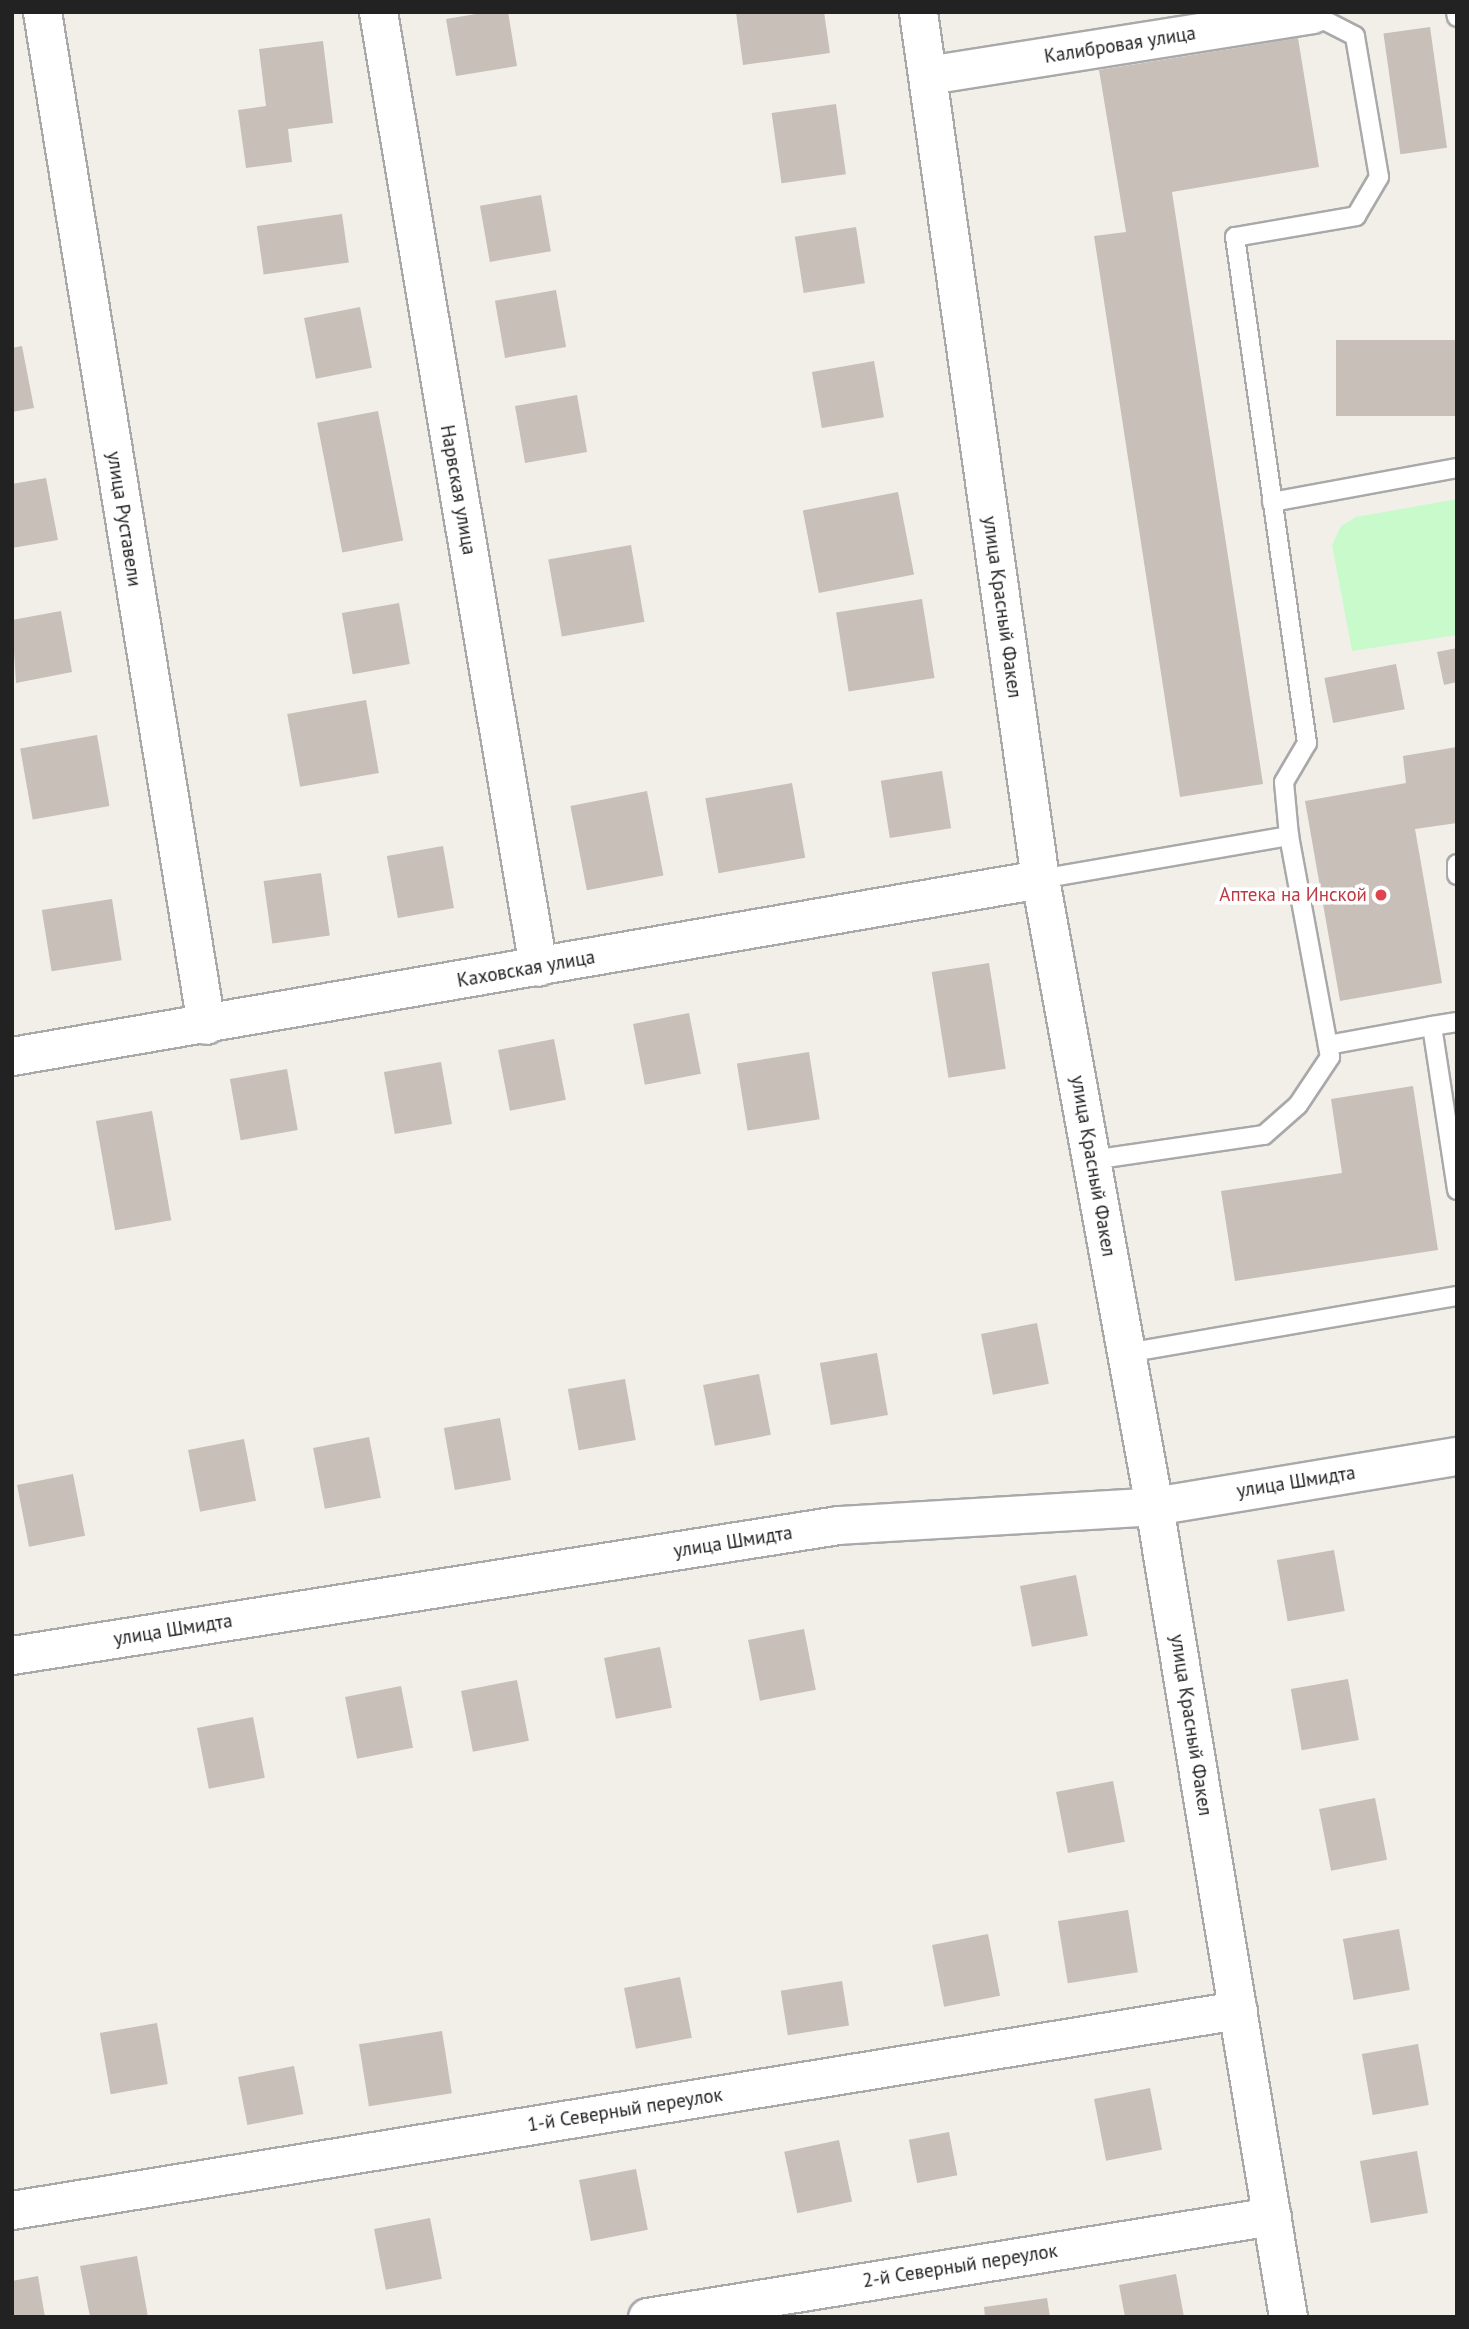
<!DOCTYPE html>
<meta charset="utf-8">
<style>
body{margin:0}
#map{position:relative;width:1469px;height:2329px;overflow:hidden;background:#f2efe9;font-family:"PT Sans",sans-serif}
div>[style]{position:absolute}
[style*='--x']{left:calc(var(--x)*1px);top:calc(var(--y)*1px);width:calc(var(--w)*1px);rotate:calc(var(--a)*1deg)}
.park>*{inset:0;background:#c8facc}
.building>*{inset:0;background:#c7bfb8;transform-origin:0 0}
.roads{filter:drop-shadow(2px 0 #a9a9a9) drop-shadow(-2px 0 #a9a9a9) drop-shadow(0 2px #a9a9a9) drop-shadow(0 -2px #a9a9a9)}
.lane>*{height:18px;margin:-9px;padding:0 9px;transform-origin:9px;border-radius:9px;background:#fff}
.street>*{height:37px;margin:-18.5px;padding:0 18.5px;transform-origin:18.5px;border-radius:18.5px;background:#fff}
.dots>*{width:19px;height:19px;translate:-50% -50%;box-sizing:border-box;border:4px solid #fff;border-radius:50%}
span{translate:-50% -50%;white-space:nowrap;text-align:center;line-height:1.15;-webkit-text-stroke:7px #fff;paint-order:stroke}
.street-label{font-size:19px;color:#222}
.health-label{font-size:19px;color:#be3a42}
.right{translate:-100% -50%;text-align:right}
.frame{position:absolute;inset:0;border:14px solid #222;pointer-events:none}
</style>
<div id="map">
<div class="park">
<i style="clip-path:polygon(1457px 499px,1457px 635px,1352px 651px,1332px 545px,1341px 526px,1356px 517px)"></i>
</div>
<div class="building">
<i style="clip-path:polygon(488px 12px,508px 12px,517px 66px,456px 76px,446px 19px)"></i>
<i style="clip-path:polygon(736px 12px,824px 12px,830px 53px,743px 65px)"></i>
<i style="left:1430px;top:27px;width:122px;height:47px;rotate:82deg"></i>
<i style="clip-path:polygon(1298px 38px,1319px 167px,1172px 192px,1263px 784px,1180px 797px,1094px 236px,1126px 232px,1099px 70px)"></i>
<i style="clip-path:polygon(323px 41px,333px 123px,288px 129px,292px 162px,246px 168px,238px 110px,266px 106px,259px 49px)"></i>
<i style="left:836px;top:104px;width:71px;height:65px;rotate:82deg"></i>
<i style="left:541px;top:195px;width:57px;height:62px;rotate:80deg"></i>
<i style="left:342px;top:214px;width:49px;height:86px;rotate:82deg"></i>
<i style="left:856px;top:227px;width:57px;height:62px;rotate:81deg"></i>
<i style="left:556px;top:290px;width:58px;height:62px;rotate:80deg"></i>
<i style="left:360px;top:307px;width:62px;height:57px;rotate:79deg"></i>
<i style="left:1457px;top:340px;width:76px;height:121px;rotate:90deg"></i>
<i style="clip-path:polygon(22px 346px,34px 408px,12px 412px,12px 348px)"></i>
<i style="left:874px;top:361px;width:57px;height:63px;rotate:80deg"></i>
<i style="left:577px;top:395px;width:58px;height:63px;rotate:80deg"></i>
<i style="left:378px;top:411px;width:132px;height:62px;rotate:79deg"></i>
<i style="clip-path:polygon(46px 478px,58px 540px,12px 548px,12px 484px)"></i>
<i style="left:898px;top:492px;width:84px;height:97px;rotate:79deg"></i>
<i style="left:631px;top:545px;width:78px;height:84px;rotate:80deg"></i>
<i style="left:922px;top:599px;width:80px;height:87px;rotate:81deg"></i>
<i style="left:399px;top:603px;width:62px;height:58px;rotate:80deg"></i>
<i style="clip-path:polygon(61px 611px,72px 672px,16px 683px,12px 620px)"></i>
<i style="clip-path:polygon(1457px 648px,1457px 682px,1444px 685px,1437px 652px)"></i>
<i style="left:1396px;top:664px;width:46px;height:73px;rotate:79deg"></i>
<i style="left:366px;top:700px;width:74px;height:80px;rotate:80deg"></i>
<i style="left:97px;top:735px;width:72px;height:78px;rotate:80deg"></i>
<i style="clip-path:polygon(1457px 747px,1457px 823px,1415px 829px,1442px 983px,1340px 1001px,1305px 801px,1406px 783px,1403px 756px)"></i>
<i style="left:942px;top:771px;width:58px;height:62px;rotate:81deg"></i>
<i style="left:792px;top:783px;width:76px;height:88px;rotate:80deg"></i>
<i style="left:647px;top:791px;width:86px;height:78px;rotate:79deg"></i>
<i style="left:443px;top:846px;width:63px;height:57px;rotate:80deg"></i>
<i style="left:321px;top:873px;width:63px;height:58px;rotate:82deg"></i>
<i style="left:112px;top:899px;width:62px;height:71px;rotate:81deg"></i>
<i style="left:989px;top:963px;width:107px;height:58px;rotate:81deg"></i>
<i style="left:689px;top:1013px;width:62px;height:57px;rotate:79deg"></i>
<i style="left:554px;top:1039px;width:62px;height:57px;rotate:79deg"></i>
<i style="left:809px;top:1052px;width:68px;height:73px;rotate:81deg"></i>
<i style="left:441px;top:1062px;width:63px;height:58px;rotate:80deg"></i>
<i style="left:287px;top:1069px;width:62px;height:58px;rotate:80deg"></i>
<i style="clip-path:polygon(1413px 1086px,1438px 1250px,1235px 1281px,1221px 1191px,1342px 1173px,1331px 1099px)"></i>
<i style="left:152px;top:1111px;width:111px;height:57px;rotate:80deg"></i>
<i style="left:1037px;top:1323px;width:62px;height:57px;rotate:79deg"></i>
<i style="left:877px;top:1353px;width:63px;height:58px;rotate:80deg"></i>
<i style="left:759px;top:1374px;width:62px;height:57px;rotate:79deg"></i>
<i style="left:625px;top:1379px;width:62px;height:58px;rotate:80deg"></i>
<i style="left:500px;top:1418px;width:63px;height:57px;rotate:80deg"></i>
<i style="left:369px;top:1437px;width:62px;height:57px;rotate:79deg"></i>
<i style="left:244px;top:1439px;width:63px;height:57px;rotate:79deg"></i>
<i style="left:73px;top:1474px;width:63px;height:57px;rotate:79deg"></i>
<i style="left:1334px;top:1550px;width:62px;height:58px;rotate:80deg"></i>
<i style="left:1076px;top:1575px;width:62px;height:57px;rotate:79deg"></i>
<i style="left:804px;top:1629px;width:62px;height:57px;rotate:79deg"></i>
<i style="left:660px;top:1647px;width:62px;height:57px;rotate:79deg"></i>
<i style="left:1348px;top:1679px;width:62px;height:58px;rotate:80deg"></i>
<i style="left:517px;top:1680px;width:62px;height:57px;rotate:79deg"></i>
<i style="left:401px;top:1686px;width:63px;height:57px;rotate:79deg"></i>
<i style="left:253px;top:1717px;width:62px;height:57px;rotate:79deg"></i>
<i style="left:1113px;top:1781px;width:62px;height:58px;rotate:79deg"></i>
<i style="left:1375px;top:1798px;width:63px;height:57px;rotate:79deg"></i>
<i style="left:1128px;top:1910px;width:63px;height:71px;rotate:81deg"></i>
<i style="left:1399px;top:1929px;width:62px;height:57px;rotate:80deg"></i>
<i style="left:988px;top:1934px;width:63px;height:57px;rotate:79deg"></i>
<i style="left:680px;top:1977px;width:62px;height:57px;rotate:79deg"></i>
<i style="left:842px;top:1981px;width:45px;height:62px;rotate:81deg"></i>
<i style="left:157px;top:2023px;width:62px;height:58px;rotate:80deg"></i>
<i style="left:442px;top:2031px;width:63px;height:84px;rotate:81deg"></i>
<i style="left:1418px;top:2044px;width:62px;height:57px;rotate:80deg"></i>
<i style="left:294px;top:2066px;width:49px;height:57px;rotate:79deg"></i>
<i style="left:1150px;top:2088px;width:63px;height:57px;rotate:79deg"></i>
<i style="left:949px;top:2132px;width:44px;height:41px;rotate:79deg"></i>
<i style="left:839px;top:2140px;width:63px;height:56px;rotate:78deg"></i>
<i style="left:1417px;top:2151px;width:63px;height:58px;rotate:80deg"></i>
<i style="left:636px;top:2169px;width:62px;height:58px;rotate:79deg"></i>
<i style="left:430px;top:2218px;width:62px;height:57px;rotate:79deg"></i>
<i style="clip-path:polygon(137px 2256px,148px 2317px,90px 2317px,80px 2266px)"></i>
<i style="clip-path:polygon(1176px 2274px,1184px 2317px,1125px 2317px,1119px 2285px)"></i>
<i style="clip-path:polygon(38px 2276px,45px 2317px,12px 2317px,12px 2281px)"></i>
<i style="clip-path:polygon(1047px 2298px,1050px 2317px,985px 2317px,984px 2307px)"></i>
</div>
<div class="roads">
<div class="lane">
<i style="--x:1456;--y:12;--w:5;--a:79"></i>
<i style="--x:1272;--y:502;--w:188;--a:-10.4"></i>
<i style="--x:1457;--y:864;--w:11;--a:90"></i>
<i style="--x:1040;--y:879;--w:253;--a:-9.8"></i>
<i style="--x:1457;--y:1022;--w:25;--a:171"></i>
<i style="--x:1432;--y:1026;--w:166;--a:81.3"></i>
<i style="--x:1328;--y:1045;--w:106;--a:-10.4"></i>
<i style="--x:1092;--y:1160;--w:174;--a:-8.3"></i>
<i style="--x:1264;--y:1135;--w:45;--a:-41.4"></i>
<i style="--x:1298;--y:1105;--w:58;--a:-56.3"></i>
<i style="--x:1330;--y:1057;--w:225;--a:-100.5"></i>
<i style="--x:1289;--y:836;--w:54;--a:-95.3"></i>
<i style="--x:1284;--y:782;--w:45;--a:-59.5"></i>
<i style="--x:1307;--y:743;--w:511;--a:-98.1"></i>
<i style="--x:1235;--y:237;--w:123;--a:-9.8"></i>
<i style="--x:1356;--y:216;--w:45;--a:-59.5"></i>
<i style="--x:1379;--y:177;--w:143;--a:-99.7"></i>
<i style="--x:1355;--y:36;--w:48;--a:-152.9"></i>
<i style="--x:1126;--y:1353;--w:336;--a:-9.8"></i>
</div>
<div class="street">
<i style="--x:42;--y:12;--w:1026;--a:80.8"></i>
<i style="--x:378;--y:12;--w:968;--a:80.49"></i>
<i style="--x:918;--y:12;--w:876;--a:81.99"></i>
<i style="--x:1040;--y:879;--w:637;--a:79.7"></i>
<i style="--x:1154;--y:1506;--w:822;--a:80.62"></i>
<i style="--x:928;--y:75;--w:389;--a:-9"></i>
<i style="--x:12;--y:1056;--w:1043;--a:-9.77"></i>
<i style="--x:12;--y:1655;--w:836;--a:-8.94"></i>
<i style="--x:838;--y:1525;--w:317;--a:-3.4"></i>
<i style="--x:1154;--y:1506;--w:307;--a:-9.4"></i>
<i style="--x:12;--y:2210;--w:1242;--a:-9.27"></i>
<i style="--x:647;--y:2317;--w:633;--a:-9.18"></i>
</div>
</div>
<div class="dots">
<i style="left:1381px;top:895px;background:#e0444e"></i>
</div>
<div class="street-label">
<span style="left:1120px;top:45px;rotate:-9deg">Калибровая улица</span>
<span style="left:458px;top:490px;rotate:80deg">Нарвская улица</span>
<span style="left:124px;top:519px;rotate:81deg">улица Руставели</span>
<span style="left:1002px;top:607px;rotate:82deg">улица Красный Факел</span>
<span style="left:526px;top:969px;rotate:-10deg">Каховская улица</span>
<span style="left:1093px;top:1166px;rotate:80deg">улица Красный Факел</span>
<span style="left:1296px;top:1482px;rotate:-9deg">улица Шмидта</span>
<span style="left:733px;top:1542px;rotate:-9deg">улица Шмидта</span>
<span style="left:173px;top:1630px;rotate:-9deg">улица Шмидта</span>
<span style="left:1191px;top:1725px;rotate:81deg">улица Красный Факел</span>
<span style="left:625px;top:2110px;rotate:-9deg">1-й Северный переулок</span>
<span style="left:960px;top:2266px;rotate:-9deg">2-й Северный переулок</span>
</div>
<div class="health-label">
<span class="right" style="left:1367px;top:895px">Аптека на Инской</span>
</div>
<div class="frame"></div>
</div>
